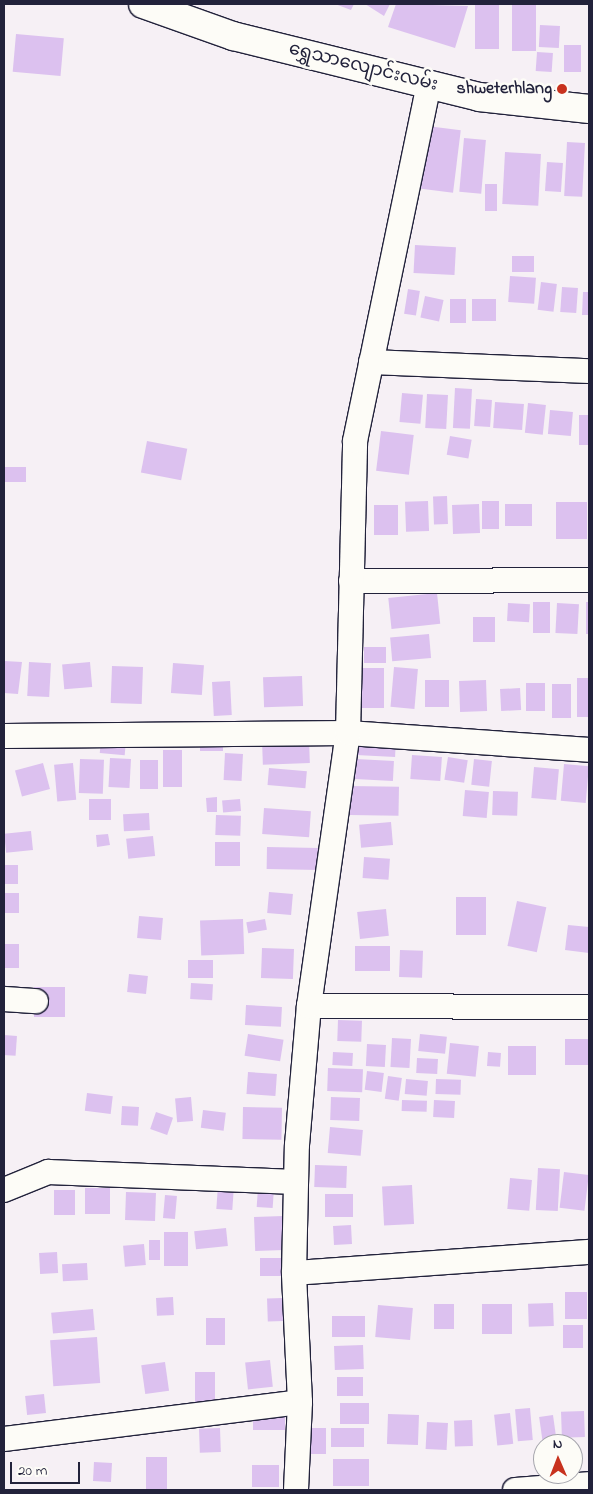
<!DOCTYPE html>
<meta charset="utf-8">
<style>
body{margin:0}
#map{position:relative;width:593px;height:1494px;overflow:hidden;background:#f6f0f5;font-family:"Indie Flower","Noto Sans Myanmar",sans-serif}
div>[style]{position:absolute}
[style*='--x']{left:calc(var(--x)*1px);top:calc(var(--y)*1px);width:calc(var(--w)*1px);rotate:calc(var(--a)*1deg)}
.building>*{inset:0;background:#dcc1ef;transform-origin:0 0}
.roads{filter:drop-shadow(1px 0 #22223b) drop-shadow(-1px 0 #22223b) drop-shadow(0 1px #22223b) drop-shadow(0 -1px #22223b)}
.minor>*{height:24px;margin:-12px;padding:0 12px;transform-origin:12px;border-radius:12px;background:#fdfcf7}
.tertiary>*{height:28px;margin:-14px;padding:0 14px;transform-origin:14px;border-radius:14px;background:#fdfcf7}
.dots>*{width:14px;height:14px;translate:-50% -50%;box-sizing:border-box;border:2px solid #fdfcf7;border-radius:50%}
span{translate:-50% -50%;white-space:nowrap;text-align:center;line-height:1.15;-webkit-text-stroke:5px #fdfcf7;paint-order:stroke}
.street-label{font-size:18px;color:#22223b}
.poi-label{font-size:18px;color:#22223b;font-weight:700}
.right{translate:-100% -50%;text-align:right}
.frame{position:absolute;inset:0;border:5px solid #22223b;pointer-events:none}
.north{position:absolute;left:533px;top:1434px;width:50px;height:50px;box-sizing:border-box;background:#fdfcf7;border:1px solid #a5a5ac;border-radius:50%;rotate:359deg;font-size:14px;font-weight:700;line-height:20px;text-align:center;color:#22223b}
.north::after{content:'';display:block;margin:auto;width:18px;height:22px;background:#c8321e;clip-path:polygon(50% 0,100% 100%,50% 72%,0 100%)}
.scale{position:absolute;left:10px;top:1462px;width:70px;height:22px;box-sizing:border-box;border:2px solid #22223b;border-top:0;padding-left:6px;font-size:15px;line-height:18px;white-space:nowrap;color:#22223b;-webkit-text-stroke:4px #fdfcf7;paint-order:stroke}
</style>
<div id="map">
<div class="building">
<i style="clip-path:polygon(335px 4px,354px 4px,351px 10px)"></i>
<i style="clip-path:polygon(365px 4px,390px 4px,384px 16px)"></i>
<i style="clip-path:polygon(396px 4px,468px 6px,455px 48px,388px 27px)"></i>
<i style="left:475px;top:4px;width:24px;height:45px"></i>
<i style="left:512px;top:4px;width:24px;height:47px"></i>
<i style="left:540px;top:25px;width:20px;height:22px;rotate:3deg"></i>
<i style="left:16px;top:34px;width:48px;height:38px;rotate:5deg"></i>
<i style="left:564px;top:45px;width:17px;height:27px"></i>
<i style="left:537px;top:52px;width:16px;height:19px;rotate:4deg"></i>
<i style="left:427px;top:126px;width:34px;height:63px;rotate:7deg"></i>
<i style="left:464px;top:138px;width:22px;height:54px;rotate:5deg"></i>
<i style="left:567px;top:142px;width:18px;height:54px;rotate:3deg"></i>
<i style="left:505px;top:152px;width:36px;height:52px;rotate:3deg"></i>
<i style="left:547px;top:162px;width:16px;height:29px;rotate:4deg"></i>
<i style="left:485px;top:184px;width:12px;height:27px"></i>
<i style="left:415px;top:245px;width:41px;height:28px;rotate:3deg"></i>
<i style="left:512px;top:256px;width:22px;height:16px"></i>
<i style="left:510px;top:276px;width:26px;height:26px;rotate:4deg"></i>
<i style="left:541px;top:282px;width:16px;height:28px;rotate:7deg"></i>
<i style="left:562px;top:287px;width:16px;height:25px;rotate:4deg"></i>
<i style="left:408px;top:289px;width:12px;height:25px;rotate:9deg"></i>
<i style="clip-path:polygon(583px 292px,589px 292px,589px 315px,582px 315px)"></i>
<i style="left:425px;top:296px;width:19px;height:22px;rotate:12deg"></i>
<i style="left:450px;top:299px;width:16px;height:24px"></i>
<i style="left:472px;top:299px;width:24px;height:22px"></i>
<i style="left:455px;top:388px;width:17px;height:40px;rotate:3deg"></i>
<i style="left:402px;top:393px;width:21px;height:29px;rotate:5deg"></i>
<i style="left:427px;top:394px;width:21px;height:34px;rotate:3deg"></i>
<i style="left:476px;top:399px;width:16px;height:27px;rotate:4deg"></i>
<i style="left:495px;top:402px;width:29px;height:26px;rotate:4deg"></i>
<i style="left:528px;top:403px;width:18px;height:30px;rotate:6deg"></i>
<i style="left:550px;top:410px;width:23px;height:24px;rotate:5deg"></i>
<i style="left:579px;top:415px;width:10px;height:30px"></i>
<i style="left:381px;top:431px;width:33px;height:40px;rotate:7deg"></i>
<i style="left:450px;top:436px;width:22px;height:19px;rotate:10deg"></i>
<i style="left:147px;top:441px;width:41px;height:32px;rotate:11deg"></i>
<i style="left:4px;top:467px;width:22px;height:15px"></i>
<i style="left:447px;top:496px;width:28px;height:14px;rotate:88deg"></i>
<i style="left:428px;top:501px;width:30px;height:23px;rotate:88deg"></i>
<i style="left:482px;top:501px;width:17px;height:28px"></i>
<i style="left:556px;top:502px;width:31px;height:37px"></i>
<i style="left:479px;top:504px;width:29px;height:27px;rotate:88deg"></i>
<i style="left:532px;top:504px;width:22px;height:27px;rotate:90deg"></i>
<i style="left:374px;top:505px;width:24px;height:30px"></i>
<i style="left:437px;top:593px;width:31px;height:49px;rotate:84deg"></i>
<i style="left:533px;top:602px;width:17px;height:31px"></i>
<i style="left:586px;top:602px;width:3px;height:32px"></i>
<i style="left:508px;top:603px;width:22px;height:18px;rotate:3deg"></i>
<i style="left:557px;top:603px;width:22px;height:30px;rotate:3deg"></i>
<i style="left:473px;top:617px;width:22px;height:25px"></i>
<i style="left:429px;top:634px;width:24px;height:39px;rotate:85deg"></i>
<i style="left:364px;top:647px;width:22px;height:16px"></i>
<i style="clip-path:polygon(4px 661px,22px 662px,18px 694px,4px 693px)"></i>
<i style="left:29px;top:662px;width:22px;height:34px;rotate:3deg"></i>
<i style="left:90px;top:662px;width:25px;height:28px;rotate:85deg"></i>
<i style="left:173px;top:663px;width:31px;height:30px;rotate:4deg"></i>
<i style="left:112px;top:666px;width:31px;height:37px;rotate:2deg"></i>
<i style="left:394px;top:667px;width:24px;height:40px;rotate:5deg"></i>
<i style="left:384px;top:668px;width:40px;height:26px;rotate:90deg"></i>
<i style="left:302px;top:676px;width:30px;height:39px;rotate:88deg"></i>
<i style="left:577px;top:678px;width:12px;height:39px"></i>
<i style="left:425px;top:680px;width:24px;height:27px"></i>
<i style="left:486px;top:680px;width:31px;height:27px;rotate:88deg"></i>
<i style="left:230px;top:681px;width:34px;height:18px;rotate:87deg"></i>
<i style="left:526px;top:683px;width:19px;height:28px"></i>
<i style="left:552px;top:684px;width:19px;height:34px"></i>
<i style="left:520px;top:688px;width:22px;height:20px;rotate:87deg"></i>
<i style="left:357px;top:738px;width:39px;height:17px;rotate:3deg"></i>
<i style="left:101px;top:739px;width:25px;height:14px;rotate:5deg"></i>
<i style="left:309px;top:739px;width:24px;height:47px;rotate:88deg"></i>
<i style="left:200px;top:740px;width:23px;height:11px"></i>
<i style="left:182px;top:750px;width:37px;height:19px;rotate:90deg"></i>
<i style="left:225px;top:753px;width:18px;height:27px;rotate:3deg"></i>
<i style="left:412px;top:755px;width:30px;height:24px;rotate:4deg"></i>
<i style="left:448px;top:757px;width:20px;height:23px;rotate:9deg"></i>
<i style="left:110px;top:758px;width:21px;height:29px;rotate:3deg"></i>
<i style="left:80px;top:759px;width:24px;height:34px;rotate:2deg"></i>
<i style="left:356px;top:759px;width:38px;height:20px;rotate:3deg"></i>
<i style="left:474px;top:759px;width:18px;height:26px;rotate:6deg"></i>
<i style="left:140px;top:760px;width:18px;height:29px"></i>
<i style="left:43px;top:763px;width:27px;height:29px;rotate:75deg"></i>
<i style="left:73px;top:763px;width:37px;height:19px;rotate:85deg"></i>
<i style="left:564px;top:764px;width:25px;height:37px;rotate:5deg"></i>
<i style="left:534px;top:767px;width:25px;height:31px;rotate:5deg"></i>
<i style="left:269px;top:768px;width:38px;height:17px;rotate:5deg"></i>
<i style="left:350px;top:786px;width:49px;height:29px;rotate:1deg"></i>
<i style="left:465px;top:790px;width:24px;height:26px;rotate:5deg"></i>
<i style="left:493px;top:791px;width:25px;height:24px;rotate:2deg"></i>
<i style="clip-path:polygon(217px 797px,217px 812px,207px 812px,206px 798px)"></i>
<i style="left:89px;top:799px;width:22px;height:21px"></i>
<i style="left:240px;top:799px;width:12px;height:18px;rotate:85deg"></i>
<i style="left:264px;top:808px;width:47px;height:26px;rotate:4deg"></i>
<i style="left:149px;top:813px;width:17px;height:26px;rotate:87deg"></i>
<i style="left:216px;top:815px;width:25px;height:20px;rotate:2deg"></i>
<i style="left:391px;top:822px;width:23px;height:32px;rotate:85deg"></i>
<i style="left:31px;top:831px;width:19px;height:27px;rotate:84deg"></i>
<i style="clip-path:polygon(108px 834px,110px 845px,97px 847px,96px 835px)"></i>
<i style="left:153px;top:836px;width:20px;height:27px;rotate:84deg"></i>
<i style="left:215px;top:842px;width:25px;height:24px"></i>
<i style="left:267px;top:847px;width:52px;height:22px;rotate:1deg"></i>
<i style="left:364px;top:857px;width:26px;height:21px;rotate:4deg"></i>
<i style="left:4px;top:865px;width:14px;height:19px"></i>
<i style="left:269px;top:892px;width:24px;height:21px;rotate:5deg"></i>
<i style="left:4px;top:893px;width:15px;height:20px"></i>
<i style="left:456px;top:897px;width:30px;height:38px"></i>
<i style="left:517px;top:901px;width:30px;height:46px;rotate:12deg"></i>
<i style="left:386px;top:909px;width:27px;height:29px;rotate:84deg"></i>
<i style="left:139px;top:916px;width:24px;height:22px;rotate:5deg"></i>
<i style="left:243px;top:919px;width:35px;height:43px;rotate:88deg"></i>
<i style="left:265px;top:919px;width:11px;height:19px;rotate:80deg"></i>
<i style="clip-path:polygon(568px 925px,589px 927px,589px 953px,565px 950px)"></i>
<i style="left:4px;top:944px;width:15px;height:24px"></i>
<i style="left:390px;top:946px;width:25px;height:35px;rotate:90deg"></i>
<i style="left:262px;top:948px;width:32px;height:30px;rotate:2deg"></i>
<i style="left:400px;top:950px;width:23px;height:27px;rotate:2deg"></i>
<i style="left:188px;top:960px;width:25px;height:18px"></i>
<i style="left:129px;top:974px;width:19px;height:18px;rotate:6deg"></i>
<i style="left:191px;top:983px;width:22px;height:16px;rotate:3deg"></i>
<i style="left:34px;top:987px;width:31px;height:30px"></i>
<i style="left:246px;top:1005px;width:36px;height:20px;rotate:3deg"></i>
<i style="left:338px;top:1020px;width:24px;height:21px;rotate:2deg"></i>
<i style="left:248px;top:1034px;width:36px;height:22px;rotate:9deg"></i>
<i style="left:420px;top:1034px;width:27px;height:17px;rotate:6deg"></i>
<i style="left:4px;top:1035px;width:13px;height:20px;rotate:4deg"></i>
<i style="left:392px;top:1038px;width:19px;height:29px;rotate:3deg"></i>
<i style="left:589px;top:1039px;width:26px;height:24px;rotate:90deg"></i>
<i style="left:450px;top:1043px;width:29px;height:31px;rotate:6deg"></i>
<i style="left:367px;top:1044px;width:19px;height:22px;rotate:3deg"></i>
<i style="left:508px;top:1046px;width:28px;height:29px"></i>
<i style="left:333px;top:1052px;width:20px;height:13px;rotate:3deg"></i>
<i style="left:488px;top:1052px;width:13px;height:14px;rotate:4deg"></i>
<i style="left:417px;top:1058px;width:21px;height:15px;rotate:3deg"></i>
<i style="left:328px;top:1068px;width:35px;height:23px;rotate:2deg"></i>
<i style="left:367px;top:1071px;width:17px;height:19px;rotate:7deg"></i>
<i style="left:248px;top:1072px;width:29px;height:22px;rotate:4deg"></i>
<i style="left:388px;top:1076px;width:14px;height:23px;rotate:8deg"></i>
<i style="left:406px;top:1079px;width:22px;height:15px;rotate:5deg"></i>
<i style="left:436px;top:1079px;width:25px;height:15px;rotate:2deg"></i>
<i style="left:87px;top:1093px;width:26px;height:18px;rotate:7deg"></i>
<i style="left:191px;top:1097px;width:24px;height:16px;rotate:85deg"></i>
<i style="left:331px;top:1097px;width:29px;height:23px;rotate:2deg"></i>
<i style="left:402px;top:1100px;width:25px;height:11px;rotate:2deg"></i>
<i style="left:434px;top:1100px;width:21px;height:17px;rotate:3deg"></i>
<i style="left:122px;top:1106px;width:17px;height:19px;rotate:3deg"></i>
<i style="left:243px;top:1107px;width:39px;height:32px;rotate:1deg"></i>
<i style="left:203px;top:1110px;width:23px;height:18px;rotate:7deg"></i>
<i style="left:156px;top:1112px;width:18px;height:18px;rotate:19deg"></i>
<i style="left:330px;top:1127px;width:33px;height:26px;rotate:5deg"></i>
<i style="left:315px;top:1165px;width:32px;height:22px;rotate:2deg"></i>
<i style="left:538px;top:1168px;width:22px;height:42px;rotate:3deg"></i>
<i style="left:564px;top:1172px;width:25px;height:36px;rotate:7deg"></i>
<i style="left:510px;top:1178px;width:22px;height:31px;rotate:5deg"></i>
<i style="left:218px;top:1185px;width:16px;height:24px;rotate:4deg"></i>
<i style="left:412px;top:1185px;width:39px;height:30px;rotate:87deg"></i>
<i style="left:110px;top:1188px;width:26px;height:25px;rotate:90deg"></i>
<i style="left:258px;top:1188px;width:16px;height:19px;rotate:4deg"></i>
<i style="left:54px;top:1190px;width:21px;height:25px"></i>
<i style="left:126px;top:1192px;width:30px;height:28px;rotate:2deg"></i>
<i style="left:325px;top:1194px;width:28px;height:23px"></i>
<i style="left:165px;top:1195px;width:12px;height:23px;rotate:5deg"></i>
<i style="left:283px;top:1216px;width:34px;height:29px;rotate:88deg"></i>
<i style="left:351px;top:1225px;width:19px;height:18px;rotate:87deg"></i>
<i style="left:226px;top:1228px;width:18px;height:32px;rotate:84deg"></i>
<i style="left:188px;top:1232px;width:34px;height:24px;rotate:90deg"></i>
<i style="left:149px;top:1240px;width:11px;height:20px"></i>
<i style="left:144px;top:1244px;width:21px;height:21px;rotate:85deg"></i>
<i style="left:57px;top:1252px;width:21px;height:18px;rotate:87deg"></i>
<i style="left:285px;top:1258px;width:18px;height:25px;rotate:90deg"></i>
<i style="left:87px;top:1263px;width:17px;height:25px;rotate:87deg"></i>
<i style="left:565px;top:1292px;width:22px;height:27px"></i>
<i style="left:173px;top:1297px;width:18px;height:17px;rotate:87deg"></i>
<i style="left:283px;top:1298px;width:23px;height:16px;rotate:88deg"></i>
<i style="left:553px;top:1303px;width:23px;height:25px;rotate:88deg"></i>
<i style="left:434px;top:1304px;width:20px;height:25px"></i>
<i style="left:482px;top:1304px;width:30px;height:30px"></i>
<i style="left:378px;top:1305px;width:35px;height:32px;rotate:5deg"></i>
<i style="left:93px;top:1309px;width:21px;height:42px;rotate:85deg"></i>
<i style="left:365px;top:1316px;width:21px;height:33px;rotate:90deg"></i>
<i style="left:206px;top:1318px;width:19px;height:27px"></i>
<i style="left:563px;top:1325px;width:20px;height:23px"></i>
<i style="left:97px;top:1337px;width:46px;height:47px;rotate:86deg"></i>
<i style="left:363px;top:1345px;width:24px;height:29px;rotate:88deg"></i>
<i style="left:270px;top:1360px;width:27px;height:25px;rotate:84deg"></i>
<i style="left:165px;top:1362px;width:29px;height:24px;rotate:82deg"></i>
<i style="left:195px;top:1372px;width:20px;height:30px"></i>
<i style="left:337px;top:1377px;width:26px;height:19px"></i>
<i style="left:44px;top:1394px;width:19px;height:19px;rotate:84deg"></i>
<i style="left:340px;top:1403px;width:29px;height:21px"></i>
<i style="left:530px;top:1408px;width:32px;height:15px;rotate:85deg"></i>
<i style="left:584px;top:1411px;width:26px;height:23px;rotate:88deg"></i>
<i style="left:285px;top:1412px;width:18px;height:32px;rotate:90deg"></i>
<i style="left:510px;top:1413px;width:31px;height:16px;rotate:84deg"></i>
<i style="left:388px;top:1414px;width:31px;height:30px;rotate:2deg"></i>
<i style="left:553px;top:1415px;width:28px;height:14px;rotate:82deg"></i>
<i style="left:472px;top:1420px;width:26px;height:18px;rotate:88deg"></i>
<i style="left:427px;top:1422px;width:21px;height:27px;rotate:3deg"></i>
<i style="left:220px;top:1428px;width:24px;height:21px;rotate:88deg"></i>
<i style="left:311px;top:1428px;width:15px;height:26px"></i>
<i style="left:331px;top:1428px;width:33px;height:19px"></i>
<i style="left:146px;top:1457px;width:21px;height:33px"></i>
<i style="left:333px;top:1459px;width:36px;height:27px"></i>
<i style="left:94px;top:1462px;width:18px;height:19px;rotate:3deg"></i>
<i style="left:252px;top:1465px;width:27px;height:22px"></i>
</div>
<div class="roads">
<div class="minor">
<i style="--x:371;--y:362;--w:218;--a:2.4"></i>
<i style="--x:351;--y:581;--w:238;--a:-0.2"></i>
<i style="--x:4;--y:736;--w:344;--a:-0.5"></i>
<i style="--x:348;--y:733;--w:242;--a:4"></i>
<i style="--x:4;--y:999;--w:32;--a:4"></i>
<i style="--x:309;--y:1006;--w:280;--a:0.2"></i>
<i style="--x:4;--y:1190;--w:48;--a:-22.2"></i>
<i style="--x:48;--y:1172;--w:248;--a:2.3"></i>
<i style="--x:294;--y:1273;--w:296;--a:-4.1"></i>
<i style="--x:4;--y:1439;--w:298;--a:-7.1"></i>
<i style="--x:296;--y:1490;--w:88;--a:-87.4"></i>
<i style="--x:300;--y:1402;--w:129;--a:-92.7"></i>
<i style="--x:294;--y:1273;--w:128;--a:-88.7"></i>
<i style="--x:297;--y:1145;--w:140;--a:-85.1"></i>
<i style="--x:309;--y:1006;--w:276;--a:-81.9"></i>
<i style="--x:348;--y:733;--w:292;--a:-88.6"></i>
<i style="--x:355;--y:441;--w:364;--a:-78.3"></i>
<i style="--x:515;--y:1490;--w:74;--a:-4.6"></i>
</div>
<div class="tertiary">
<i style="--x:143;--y:4;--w:96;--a:19.6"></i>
<i style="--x:233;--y:36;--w:253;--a:13.9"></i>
<i style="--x:479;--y:97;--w:111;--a:6.2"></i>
</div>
</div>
<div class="dots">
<i style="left:562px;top:89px;background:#c8321e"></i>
</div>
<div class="street-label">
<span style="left:363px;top:68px;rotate:14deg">ရွှေသာလျောင်းလမ်း</span>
</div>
<div class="poi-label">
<span class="right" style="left:552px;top:89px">shweterhlang</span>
</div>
<div class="frame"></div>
<div class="north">N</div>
<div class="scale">20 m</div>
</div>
